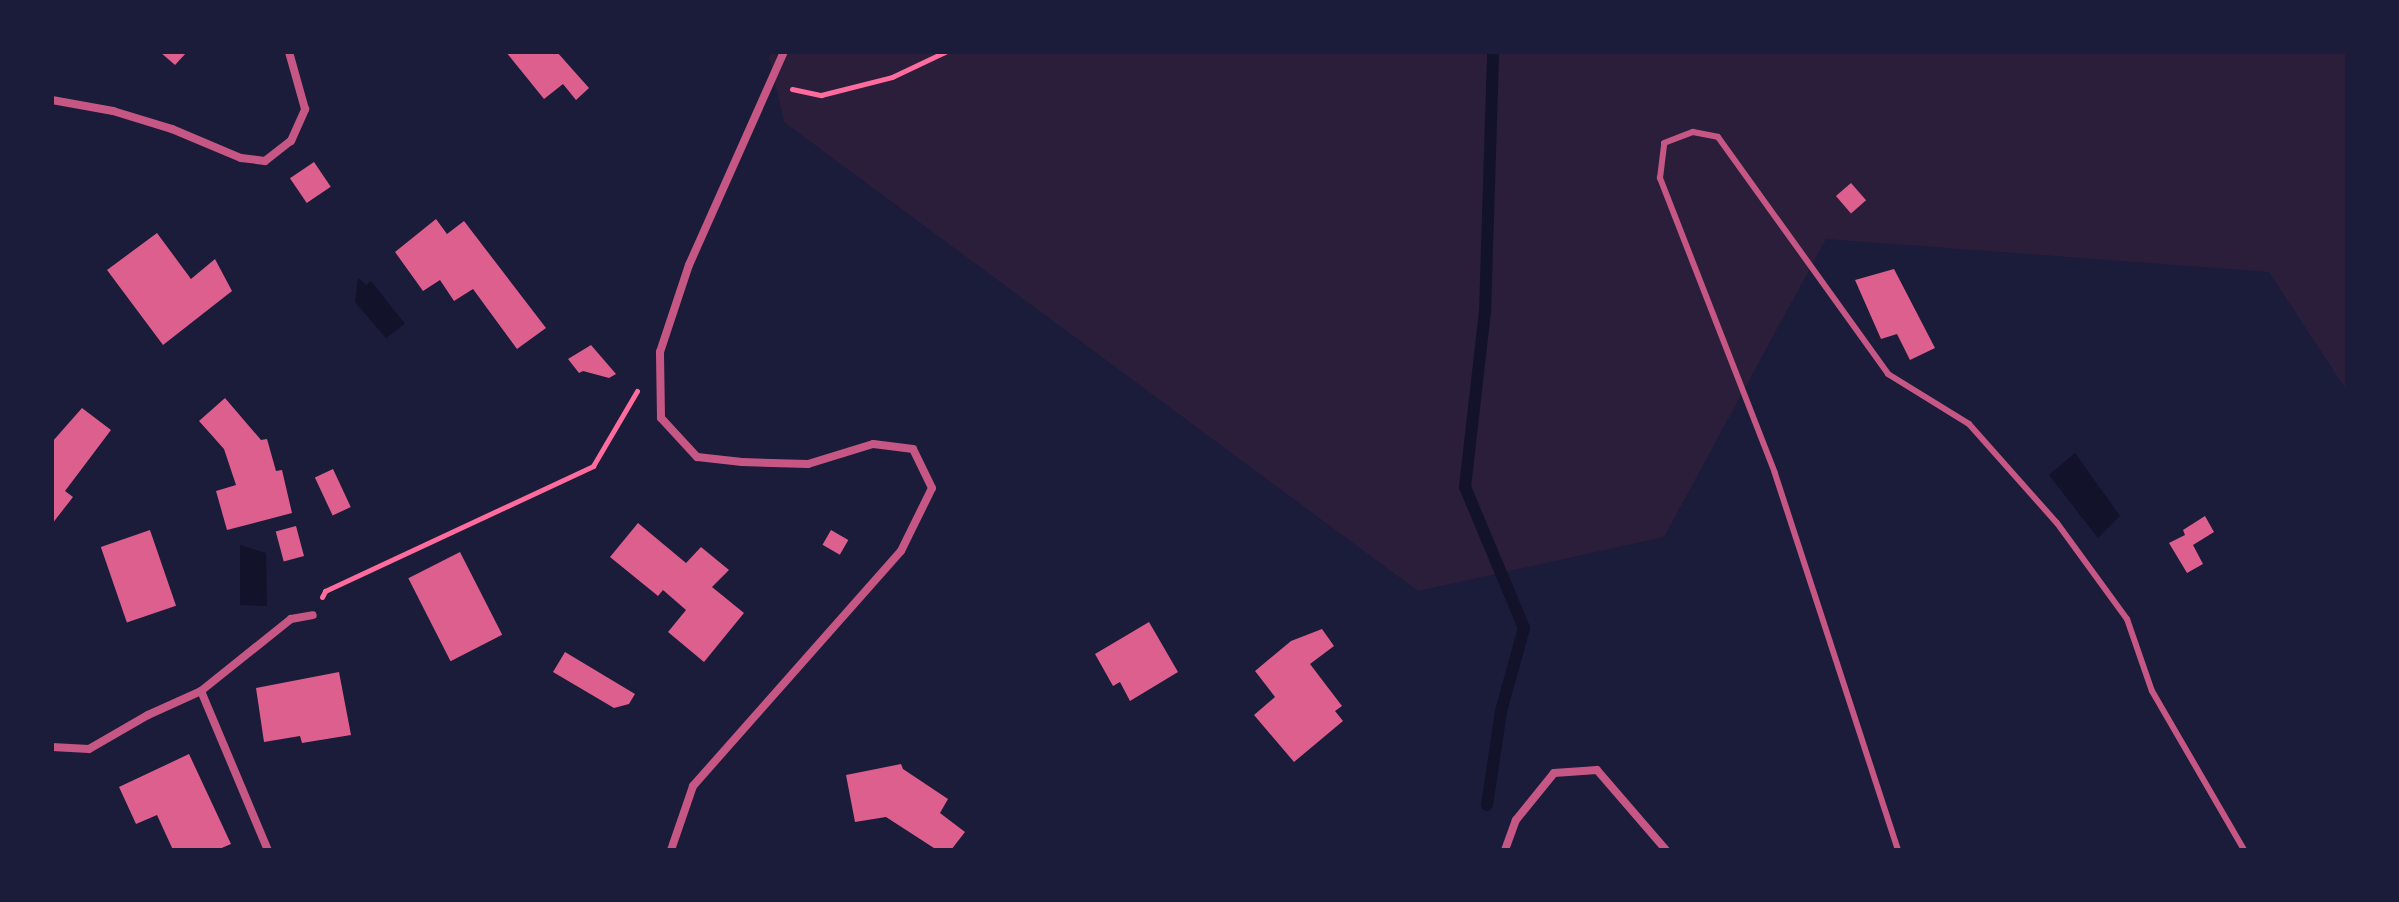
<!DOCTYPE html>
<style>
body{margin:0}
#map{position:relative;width:2399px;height:902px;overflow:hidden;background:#1b1b3a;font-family:"Asap Condensed",sans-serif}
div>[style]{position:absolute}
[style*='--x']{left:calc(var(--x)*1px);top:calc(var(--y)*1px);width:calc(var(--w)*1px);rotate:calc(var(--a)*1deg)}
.green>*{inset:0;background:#2a1e3b}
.water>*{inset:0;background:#12122b}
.stream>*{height:12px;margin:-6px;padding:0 6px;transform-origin:6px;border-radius:6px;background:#12122b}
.building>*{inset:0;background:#dd5f8e;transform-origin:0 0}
.path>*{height:5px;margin:-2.5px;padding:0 2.5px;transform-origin:2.5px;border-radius:2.5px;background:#ff6b9d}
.service>*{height:6px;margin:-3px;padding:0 3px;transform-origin:3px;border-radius:3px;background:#c65784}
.minor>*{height:8px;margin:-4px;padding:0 4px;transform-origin:4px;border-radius:4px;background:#c65784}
span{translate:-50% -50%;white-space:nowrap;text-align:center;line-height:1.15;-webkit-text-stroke:6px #1b1b3a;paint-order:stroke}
.frame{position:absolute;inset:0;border:54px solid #1b1b3a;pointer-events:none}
</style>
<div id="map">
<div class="green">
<i style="clip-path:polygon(768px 52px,2347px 52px,2347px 391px,2269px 272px,1826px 239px,1664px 537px,1418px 591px,784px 122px)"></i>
</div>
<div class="water">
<i style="clip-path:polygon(358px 278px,366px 285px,371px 281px,405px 324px,386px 338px,355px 302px)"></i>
<i style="clip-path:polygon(2075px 453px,2120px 516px,2098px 538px,2049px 475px)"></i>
<i style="clip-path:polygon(240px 545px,266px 553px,267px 606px,240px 605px)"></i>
</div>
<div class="stream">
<i style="--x:1487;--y:805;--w:95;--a:-81.5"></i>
<i style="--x:1501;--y:711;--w:86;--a:-74.5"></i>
<i style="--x:1524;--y:628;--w:153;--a:-112.7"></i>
<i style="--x:1465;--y:487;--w:176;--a:-83.5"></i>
<i style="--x:1485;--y:312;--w:260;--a:-88.2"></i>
</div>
<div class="building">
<i style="clip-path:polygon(160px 52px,187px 52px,175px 65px)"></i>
<i style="clip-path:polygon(506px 52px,557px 52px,589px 88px,576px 100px,563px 84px,544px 99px)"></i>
<i style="left:314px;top:162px;width:30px;height:29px;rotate:56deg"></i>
<i style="left:1851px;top:183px;width:23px;height:20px;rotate:49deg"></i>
<i style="clip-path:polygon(436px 219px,447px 234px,464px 221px,546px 328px,517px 349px,473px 289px,454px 301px,440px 280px,423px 291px,395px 252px)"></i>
<i style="clip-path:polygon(157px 233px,191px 279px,215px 259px,232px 291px,163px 345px,107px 270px)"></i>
<i style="clip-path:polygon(1894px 269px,1935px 348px,1910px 360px,1897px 334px,1881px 339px,1855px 280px)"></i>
<i style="clip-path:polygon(591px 345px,616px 374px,609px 378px,583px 371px,579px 373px,568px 359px)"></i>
<i style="clip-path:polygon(225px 398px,261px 440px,267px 439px,276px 471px,282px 470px,292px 513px,227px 530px,216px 491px,236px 485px,224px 449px,199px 421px)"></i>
<i style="clip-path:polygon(82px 408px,111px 430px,65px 491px,73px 497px,52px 524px,52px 442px)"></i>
<i style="left:333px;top:469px;width:42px;height:20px;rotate:65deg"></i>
<i style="clip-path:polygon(2205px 516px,2214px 532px,2193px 545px,2203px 564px,2187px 573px,2169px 543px,2185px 535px,2183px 530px)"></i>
<i style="clip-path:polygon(638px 523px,686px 563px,701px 547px,729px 570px,712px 587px,744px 613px,704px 662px,668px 632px,686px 610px,663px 590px,658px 596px,610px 557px)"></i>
<i style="left:296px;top:526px;width:31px;height:21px;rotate:75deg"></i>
<i style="left:150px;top:530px;width:80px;height:52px;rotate:71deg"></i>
<i style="left:831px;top:530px;width:20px;height:17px;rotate:30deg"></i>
<i style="left:460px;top:552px;width:93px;height:58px;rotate:63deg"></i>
<i style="clip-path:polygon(1149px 622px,1178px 672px,1130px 701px,1120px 682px,1113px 686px,1095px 654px)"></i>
<i style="clip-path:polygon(1322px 629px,1334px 646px,1310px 664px,1342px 706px,1335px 711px,1343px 721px,1294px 762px,1254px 715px,1275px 697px,1255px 671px,1291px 641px)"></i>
<i style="clip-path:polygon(565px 652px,635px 694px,629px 704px,614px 708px,553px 672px)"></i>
<i style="clip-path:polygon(339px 672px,351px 735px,302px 743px,300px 736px,264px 742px,256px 688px)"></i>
<i style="clip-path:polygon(189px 754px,231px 844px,217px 850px,173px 850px,157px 815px,136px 824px,119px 787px)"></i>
<i style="clip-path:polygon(901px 764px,903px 769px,948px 799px,940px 813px,965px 832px,951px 850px,937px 850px,886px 817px,855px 822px,846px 775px)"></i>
</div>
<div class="path">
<i style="--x:792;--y:89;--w:30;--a:12"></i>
<i style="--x:821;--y:95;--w:73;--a:-14.2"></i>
<i style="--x:892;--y:77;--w:59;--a:-25.3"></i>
<i style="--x:322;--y:597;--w:7;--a:-63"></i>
<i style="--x:325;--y:591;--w:296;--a:-25"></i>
<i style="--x:593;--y:466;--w:87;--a:-59.6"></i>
</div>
<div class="service">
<i style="--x:1898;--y:850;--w:397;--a:-108.1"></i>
<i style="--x:1775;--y:473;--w:317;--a:-111.3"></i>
<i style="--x:1660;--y:178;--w:35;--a:-83"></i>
<i style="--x:1664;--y:143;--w:31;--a:-21"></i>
<i style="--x:1693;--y:132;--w:25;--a:11"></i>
<i style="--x:1718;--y:137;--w:292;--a:54.3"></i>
<i style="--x:1888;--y:374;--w:95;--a:31.7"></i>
<i style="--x:1969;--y:424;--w:132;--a:48.4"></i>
<i style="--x:2057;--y:523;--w:119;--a:53.9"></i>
<i style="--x:2127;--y:619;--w:76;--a:70.9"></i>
<i style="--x:2152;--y:691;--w:184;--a:59.9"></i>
</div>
<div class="minor">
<i style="--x:52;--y:100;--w:62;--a:10.2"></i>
<i style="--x:113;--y:111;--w:62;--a:17"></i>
<i style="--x:172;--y:129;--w:75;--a:22.8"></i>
<i style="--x:241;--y:158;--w:24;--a:7"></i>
<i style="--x:265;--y:161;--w:33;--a:-38"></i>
<i style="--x:291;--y:141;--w:35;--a:-66"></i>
<i style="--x:305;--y:109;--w:59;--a:-105.7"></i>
<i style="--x:201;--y:691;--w:173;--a:67.2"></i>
<i style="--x:52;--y:747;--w:37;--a:3"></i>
<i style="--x:89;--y:749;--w:68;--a:-30"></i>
<i style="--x:148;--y:715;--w:58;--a:-24.4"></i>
<i style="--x:201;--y:691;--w:115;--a:-38.7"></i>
<i style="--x:291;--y:619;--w:22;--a:-10"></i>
<i style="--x:671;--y:850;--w:68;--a:-71"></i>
<i style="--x:693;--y:786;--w:314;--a:-48.5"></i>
<i style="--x:901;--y:551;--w:70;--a:-63.8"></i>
<i style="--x:932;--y:488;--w:43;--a:-116"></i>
<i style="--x:913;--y:449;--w:40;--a:-172.9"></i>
<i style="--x:873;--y:444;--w:68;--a:162.9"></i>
<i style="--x:808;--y:464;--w:66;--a:-178.3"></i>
<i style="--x:742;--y:462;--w:45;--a:-173.7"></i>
<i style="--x:697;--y:457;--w:53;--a:-132.7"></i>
<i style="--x:661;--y:418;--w:66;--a:-90.9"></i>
<i style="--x:660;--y:352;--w:92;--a:-71.6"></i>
<i style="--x:689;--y:265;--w:233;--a:-66"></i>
<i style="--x:1505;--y:850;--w:32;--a:-70"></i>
<i style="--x:1516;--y:820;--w:60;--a:-51"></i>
<i style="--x:1554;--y:773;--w:43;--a:-4"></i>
<i style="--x:1597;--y:770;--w:106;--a:49.2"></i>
</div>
<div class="frame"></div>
</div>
